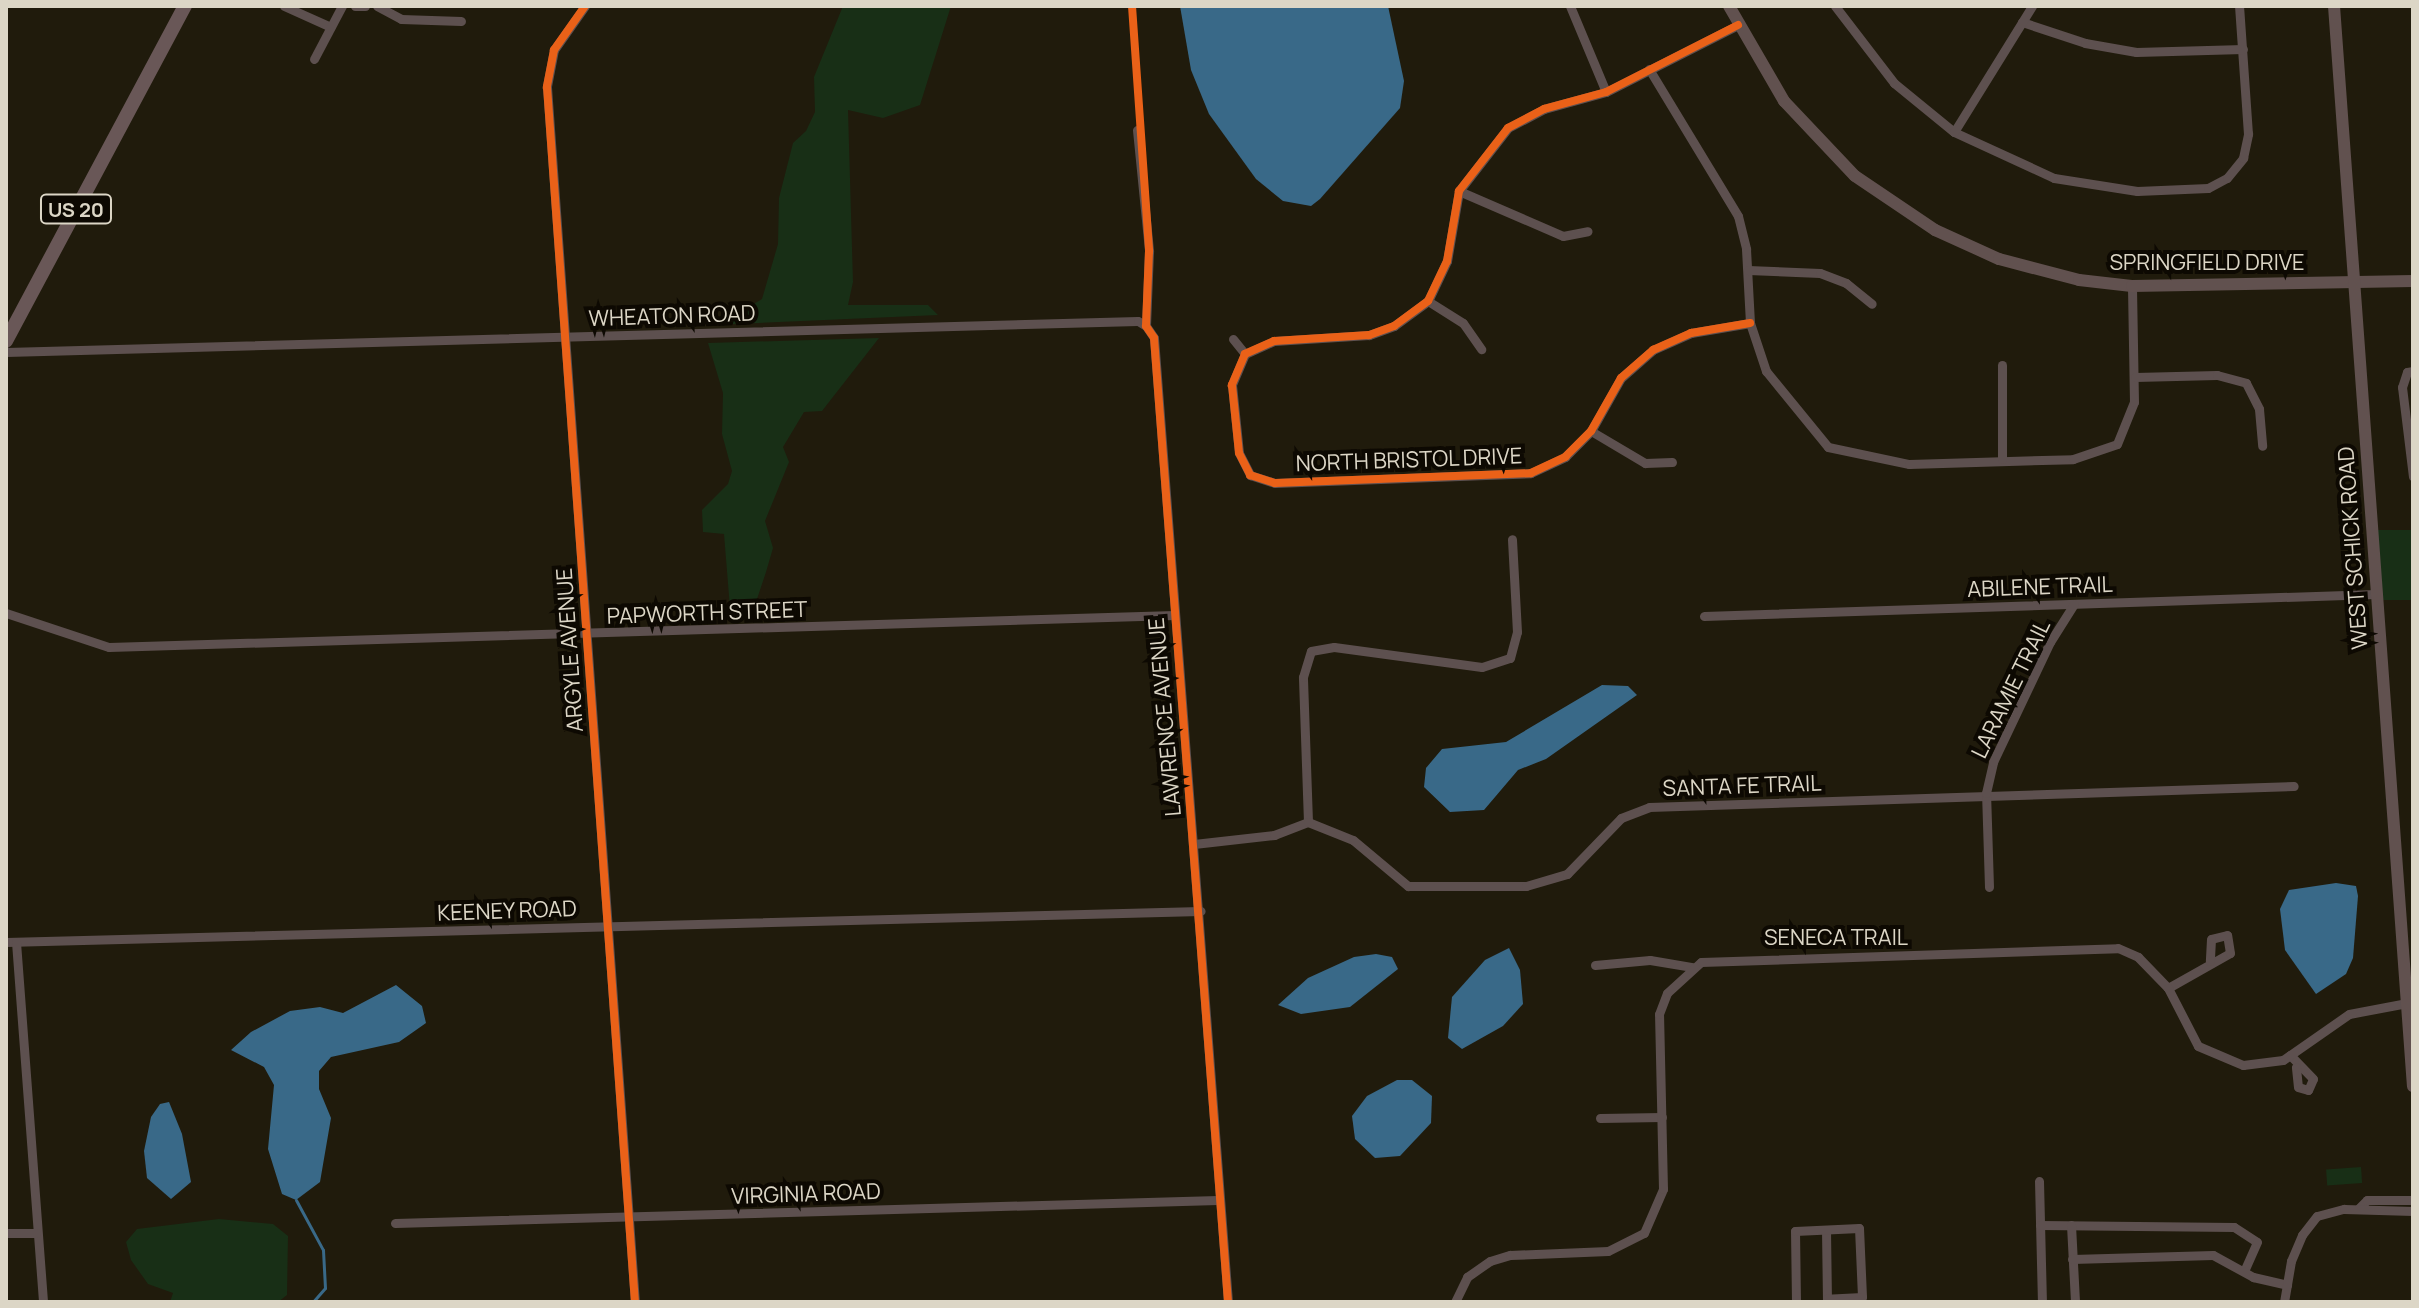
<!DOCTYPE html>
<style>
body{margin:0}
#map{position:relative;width:2419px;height:1308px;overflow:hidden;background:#201b0c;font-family:Manrope,sans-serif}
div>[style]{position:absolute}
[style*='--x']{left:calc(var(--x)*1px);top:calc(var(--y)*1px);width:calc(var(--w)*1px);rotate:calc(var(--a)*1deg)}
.green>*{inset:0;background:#182f16;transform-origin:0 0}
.water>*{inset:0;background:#396988}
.stream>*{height:3px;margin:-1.5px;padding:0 1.5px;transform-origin:1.5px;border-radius:1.5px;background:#396988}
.street>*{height:9px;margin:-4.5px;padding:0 4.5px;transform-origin:4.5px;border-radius:4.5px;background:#5d504f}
.secondary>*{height:12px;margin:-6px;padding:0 6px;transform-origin:6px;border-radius:6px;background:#61514f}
.primary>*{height:14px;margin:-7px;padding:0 7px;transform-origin:7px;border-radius:7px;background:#695757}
.cycleway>*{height:8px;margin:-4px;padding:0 4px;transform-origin:4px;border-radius:4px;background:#ea6118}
span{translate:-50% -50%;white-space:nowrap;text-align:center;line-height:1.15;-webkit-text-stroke:8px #0d0902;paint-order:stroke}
.shield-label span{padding:2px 6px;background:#0d0902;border:2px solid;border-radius:6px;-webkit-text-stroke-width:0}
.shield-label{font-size:20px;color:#dcd6c6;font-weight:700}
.street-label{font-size:22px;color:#dcd6c6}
.frame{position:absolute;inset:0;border:8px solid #dcd6c6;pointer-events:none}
</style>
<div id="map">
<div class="green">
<i style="clip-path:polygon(843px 6px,951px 6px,920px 105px,883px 118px,848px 110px,853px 282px,848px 305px,928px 305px,938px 315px,733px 324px,732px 317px,762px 299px,778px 244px,779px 198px,793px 143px,806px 131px,815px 112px,814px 77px)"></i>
<i style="clip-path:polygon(879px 338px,822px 411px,804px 412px,783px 447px,789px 462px,765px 521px,773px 548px,766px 572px,755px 605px,735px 612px,730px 608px,724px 534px,703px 532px,702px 510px,728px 484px,732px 471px,722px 434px,723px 393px,708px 343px)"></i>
<i style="left:2413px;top:530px;width:70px;height:38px;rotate:90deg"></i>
<i style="left:2361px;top:1167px;width:16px;height:35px;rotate:86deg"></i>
<i style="clip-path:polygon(219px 1219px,273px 1224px,288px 1236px,287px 1295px,278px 1302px,170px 1302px,173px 1293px,148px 1284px,131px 1260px,126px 1242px,137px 1229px)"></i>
</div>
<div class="water">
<i style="clip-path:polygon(1180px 6px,1388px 6px,1404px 81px,1400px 108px,1320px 199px,1311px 206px,1283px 201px,1256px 179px,1209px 114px,1191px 70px)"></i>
<i style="clip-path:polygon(1602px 685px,1628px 686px,1637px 695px,1546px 759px,1518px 770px,1484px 810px,1450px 812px,1424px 787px,1426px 768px,1442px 749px,1506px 742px)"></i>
<i style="clip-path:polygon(2336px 883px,2356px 886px,2358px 896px,2353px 958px,2346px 974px,2316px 994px,2285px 950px,2280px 909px,2289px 890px)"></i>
<i style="clip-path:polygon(1509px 948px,1520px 970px,1523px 1004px,1503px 1026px,1462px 1049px,1448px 1038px,1452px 997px,1485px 960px)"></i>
<i style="clip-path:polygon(1376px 954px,1392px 957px,1398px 969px,1350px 1007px,1301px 1014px,1278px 1005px,1308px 978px,1354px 957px)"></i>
<i style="clip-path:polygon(396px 985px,422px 1006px,426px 1023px,399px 1042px,331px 1057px,319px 1071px,319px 1089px,331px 1118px,320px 1182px,296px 1200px,282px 1194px,268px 1149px,274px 1085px,264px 1067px,231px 1050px,251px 1032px,290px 1011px,320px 1007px,343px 1013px)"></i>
<i style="clip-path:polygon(1397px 1080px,1412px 1080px,1432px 1096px,1431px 1123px,1400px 1156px,1375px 1158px,1355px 1139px,1352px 1116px,1367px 1096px)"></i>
<i style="clip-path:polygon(169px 1102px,182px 1134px,191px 1182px,171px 1199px,147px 1178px,144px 1151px,151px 1117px,160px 1104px)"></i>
</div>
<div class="stream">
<i style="--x:296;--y:1200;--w:57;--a:61.6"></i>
<i style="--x:323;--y:1250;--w:38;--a:87"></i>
<i style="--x:325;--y:1288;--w:18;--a:131"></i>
</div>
<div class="street">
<i style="--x:284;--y:6;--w:51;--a:24.1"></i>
<i style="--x:355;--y:6;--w:10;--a:0"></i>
<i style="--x:377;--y:6;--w:27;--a:28"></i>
<i style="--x:401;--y:19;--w:60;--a:1.9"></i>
<i style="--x:585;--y:6;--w:54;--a:125.2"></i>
<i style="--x:554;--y:50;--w:38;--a:101"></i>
<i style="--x:547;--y:87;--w:1218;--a:85.86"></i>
<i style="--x:1570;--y:6;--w:93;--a:67.3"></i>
<i style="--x:1835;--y:6;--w:97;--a:52.5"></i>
<i style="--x:1894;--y:83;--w:77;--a:39.2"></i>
<i style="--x:1954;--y:132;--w:110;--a:24.7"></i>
<i style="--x:2054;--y:178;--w:84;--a:8.9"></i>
<i style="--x:2137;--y:191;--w:71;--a:-2.4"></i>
<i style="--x:2208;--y:188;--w:21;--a:-28"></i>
<i style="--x:2227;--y:178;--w:26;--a:-51"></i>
<i style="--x:2243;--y:158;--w:25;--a:-78"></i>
<i style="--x:2248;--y:134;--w:128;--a:-94"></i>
<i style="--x:2022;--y:22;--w:66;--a:18.4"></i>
<i style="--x:2085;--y:43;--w:52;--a:10"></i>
<i style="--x:2136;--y:52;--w:107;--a:-1.6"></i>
<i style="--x:1738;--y:25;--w:148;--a:153.1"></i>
<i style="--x:1606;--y:92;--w:64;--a:164.7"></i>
<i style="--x:1544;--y:109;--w:41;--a:152.2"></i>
<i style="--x:1508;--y:128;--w:80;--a:127.9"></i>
<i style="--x:1459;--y:191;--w:71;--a:99.7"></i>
<i style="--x:1447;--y:261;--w:44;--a:115.4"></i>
<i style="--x:1428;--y:301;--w:42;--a:143.7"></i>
<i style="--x:1394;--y:326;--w:27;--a:160"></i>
<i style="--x:1369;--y:335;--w:95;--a:176.4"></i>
<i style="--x:1274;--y:341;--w:32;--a:156"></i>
<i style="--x:1245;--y:354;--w:34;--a:113"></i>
<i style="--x:1232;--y:385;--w:68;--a:84.1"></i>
<i style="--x:1239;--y:453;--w:25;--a:63"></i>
<i style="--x:1250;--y:475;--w:26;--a:18"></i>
<i style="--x:1275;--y:483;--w:256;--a:-2.2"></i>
<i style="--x:1531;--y:473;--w:38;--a:-25"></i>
<i style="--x:1565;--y:457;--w:37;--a:-45"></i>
<i style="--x:1591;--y:431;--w:61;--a:-60.5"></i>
<i style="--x:1621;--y:378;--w:43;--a:-41.2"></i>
<i style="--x:1653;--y:350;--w:42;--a:-24.1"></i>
<i style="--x:1691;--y:333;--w:60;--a:-9.6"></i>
<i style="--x:314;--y:59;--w:60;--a:-62.2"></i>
<i style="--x:1649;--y:69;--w:172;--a:58.8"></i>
<i style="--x:1738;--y:216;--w:34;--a:76"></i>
<i style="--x:1746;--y:249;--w:74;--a:86.9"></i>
<i style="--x:1750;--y:323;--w:51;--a:71.6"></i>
<i style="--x:1766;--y:371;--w:98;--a:50.8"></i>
<i style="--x:1828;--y:447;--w:83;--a:11.9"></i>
<i style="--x:1909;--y:464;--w:164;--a:-1.7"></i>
<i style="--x:2073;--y:459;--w:46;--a:-18.8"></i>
<i style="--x:2117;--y:444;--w:45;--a:-68"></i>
<i style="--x:2134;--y:402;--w:116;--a:-91"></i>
<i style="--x:1137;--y:130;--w:122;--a:84.3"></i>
<i style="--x:1149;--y:251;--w:75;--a:92.3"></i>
<i style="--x:1146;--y:326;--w:14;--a:56"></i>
<i style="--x:1154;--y:338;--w:967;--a:85.61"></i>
<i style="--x:1954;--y:132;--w:148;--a:-58.2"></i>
<i style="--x:1459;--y:191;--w:113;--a:23.4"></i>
<i style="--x:1563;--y:236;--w:25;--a:-11"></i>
<i style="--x:1748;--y:270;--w:72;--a:2.4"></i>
<i style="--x:1820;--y:273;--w:28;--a:21"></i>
<i style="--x:1846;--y:283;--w:33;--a:39"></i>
<i style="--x:1428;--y:301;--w:41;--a:32.2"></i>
<i style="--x:1463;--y:323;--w:32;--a:55"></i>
<i style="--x:1233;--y:339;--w:19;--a:51"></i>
<i style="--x:6;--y:352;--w:1132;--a:-1.57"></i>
<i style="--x:1138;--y:321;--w:9;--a:32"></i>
<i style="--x:2413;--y:371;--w:6;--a:171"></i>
<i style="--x:2407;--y:372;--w:16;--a:108"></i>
<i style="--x:2402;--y:387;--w:90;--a:83"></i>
<i style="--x:2135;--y:377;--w:82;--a:-1.4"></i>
<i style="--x:2217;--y:375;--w:30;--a:15"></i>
<i style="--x:2246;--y:383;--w:29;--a:63"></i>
<i style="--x:2259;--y:409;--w:37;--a:85"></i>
<i style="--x:1591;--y:431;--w:63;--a:30.7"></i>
<i style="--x:1645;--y:463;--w:27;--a:-2"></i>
<i style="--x:2002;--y:459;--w:94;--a:-90"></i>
<i style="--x:6;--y:613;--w:108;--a:18.3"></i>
<i style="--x:109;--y:647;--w:1066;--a:-1.72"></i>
<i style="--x:1704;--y:616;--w:672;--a:-1.88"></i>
<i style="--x:1308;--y:822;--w:145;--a:-92"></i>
<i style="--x:1303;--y:677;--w:27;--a:-73"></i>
<i style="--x:1311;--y:651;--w:23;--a:-10"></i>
<i style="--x:1334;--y:647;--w:149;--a:7.7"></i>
<i style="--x:1482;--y:667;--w:29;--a:-18"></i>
<i style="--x:1510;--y:658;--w:27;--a:-75"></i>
<i style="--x:1517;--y:632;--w:93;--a:-93.1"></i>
<i style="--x:1194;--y:844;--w:81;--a:-6.4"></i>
<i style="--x:1274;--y:835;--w:36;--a:-21"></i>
<i style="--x:1308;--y:822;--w:48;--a:21.8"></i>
<i style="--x:1353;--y:840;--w:72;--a:39.9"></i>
<i style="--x:1408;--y:886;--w:118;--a:0"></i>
<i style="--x:1526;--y:886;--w:43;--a:-16.3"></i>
<i style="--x:1567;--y:874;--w:78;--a:-46"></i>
<i style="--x:1621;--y:818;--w:30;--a:-21"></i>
<i style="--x:1649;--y:807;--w:645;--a:-1.86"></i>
<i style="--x:1989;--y:887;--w:94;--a:-91.8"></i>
<i style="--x:1986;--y:793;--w:32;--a:-77"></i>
<i style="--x:1993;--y:762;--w:133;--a:-64.6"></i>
<i style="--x:2050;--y:642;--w:45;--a:-57.7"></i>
<i style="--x:6;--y:942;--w:1195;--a:-1.49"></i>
<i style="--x:16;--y:942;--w:361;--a:85.7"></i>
<i style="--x:1595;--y:965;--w:55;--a:-5.2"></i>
<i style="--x:1650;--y:960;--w:43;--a:9.5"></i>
<i style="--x:2168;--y:988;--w:71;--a:-29.4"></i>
<i style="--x:2230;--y:953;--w:18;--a:-99"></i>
<i style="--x:2227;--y:935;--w:16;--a:166"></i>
<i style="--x:2211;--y:939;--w:22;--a:93"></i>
<i style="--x:2290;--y:1055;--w:33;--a:46"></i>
<i style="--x:2313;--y:1079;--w:12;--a:114"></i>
<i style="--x:2308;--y:1090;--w:10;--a:-163"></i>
<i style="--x:2298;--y:1087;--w:20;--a:-96"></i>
<i style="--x:1600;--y:1118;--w:62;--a:-0.9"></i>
<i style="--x:2039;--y:1181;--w:121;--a:88.6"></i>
<i style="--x:2359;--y:1208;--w:11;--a:-45"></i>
<i style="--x:2367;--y:1200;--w:46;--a:0"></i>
<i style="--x:395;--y:1223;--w:823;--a:-1.6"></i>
<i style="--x:2040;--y:1225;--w:194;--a:0.6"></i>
<i style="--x:2234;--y:1227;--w:27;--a:33"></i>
<i style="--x:2257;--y:1242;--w:32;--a:114"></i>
<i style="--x:2071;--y:1225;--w:77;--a:87"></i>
<i style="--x:1826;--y:1230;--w:72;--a:89.2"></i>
<i style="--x:6;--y:1233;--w:30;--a:0"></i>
<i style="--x:2072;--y:1259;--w:141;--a:-1.6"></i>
<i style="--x:2213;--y:1255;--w:46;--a:28.8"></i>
<i style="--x:2253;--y:1277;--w:35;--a:13"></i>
<i style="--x:1455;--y:1302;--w:28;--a:-64"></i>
<i style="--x:1467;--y:1277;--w:28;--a:-35"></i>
<i style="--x:1490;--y:1261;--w:21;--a:-17"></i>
<i style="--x:1510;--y:1255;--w:98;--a:-2.3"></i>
<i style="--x:1608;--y:1251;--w:40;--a:-26.6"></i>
<i style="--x:1644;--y:1233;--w:48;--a:-66.6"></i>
<i style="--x:1663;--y:1189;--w:175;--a:-91.3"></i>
<i style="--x:1659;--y:1014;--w:22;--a:-69"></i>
<i style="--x:1667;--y:993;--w:46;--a:-42.4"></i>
<i style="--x:1701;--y:962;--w:417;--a:-1.9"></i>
<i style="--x:2118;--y:948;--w:22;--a:24"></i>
<i style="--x:2138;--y:957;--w:43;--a:45.9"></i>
<i style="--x:2168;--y:988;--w:65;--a:62.7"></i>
<i style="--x:2198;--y:1046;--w:49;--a:22.9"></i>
<i style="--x:2243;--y:1065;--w:40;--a:-7.1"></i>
<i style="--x:2283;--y:1060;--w:80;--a:-34.9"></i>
<i style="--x:2349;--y:1014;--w:59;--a:-10.7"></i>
<i style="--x:1796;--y:1302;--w:71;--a:-90.8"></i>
<i style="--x:1795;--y:1231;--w:64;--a:-2.7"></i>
<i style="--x:1859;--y:1228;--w:69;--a:87.5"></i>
<i style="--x:1862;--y:1297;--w:35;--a:177"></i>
<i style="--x:2284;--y:1302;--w:42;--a:-80.3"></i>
<i style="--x:2291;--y:1261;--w:28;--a:-67"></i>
<i style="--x:2302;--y:1235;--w:24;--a:-52"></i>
<i style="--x:2317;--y:1216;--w:28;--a:-15"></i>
<i style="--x:2344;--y:1209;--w:69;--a:1.7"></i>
</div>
<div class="secondary">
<i style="--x:1729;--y:6;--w:110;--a:59.9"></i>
<i style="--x:1784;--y:101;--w:103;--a:46.6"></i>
<i style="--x:1855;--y:176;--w:97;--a:34"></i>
<i style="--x:1935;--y:230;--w:70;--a:24.4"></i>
<i style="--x:1999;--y:259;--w:83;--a:14.7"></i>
<i style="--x:2079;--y:280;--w:53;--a:6.5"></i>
<i style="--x:2132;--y:286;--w:281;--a:-1"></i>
<i style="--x:2334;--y:6;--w:1083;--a:85.82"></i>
</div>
<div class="primary">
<i style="--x:6;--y:341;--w:380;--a:-61.9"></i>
</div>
<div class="cycleway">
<i style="--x:585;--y:6;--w:54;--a:125.2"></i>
<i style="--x:554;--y:50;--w:38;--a:101"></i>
<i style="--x:547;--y:87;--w:1218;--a:85.86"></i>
<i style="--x:1132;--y:6;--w:246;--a:86"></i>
<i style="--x:1149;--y:251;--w:75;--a:92.3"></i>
<i style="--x:1146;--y:326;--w:14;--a:56"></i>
<i style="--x:1154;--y:338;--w:967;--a:85.61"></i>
<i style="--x:1738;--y:25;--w:148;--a:153.1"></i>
<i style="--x:1606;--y:92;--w:64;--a:164.7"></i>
<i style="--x:1544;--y:109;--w:41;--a:152.2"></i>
<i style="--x:1508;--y:128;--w:80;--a:127.9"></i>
<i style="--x:1459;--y:191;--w:71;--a:99.7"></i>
<i style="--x:1447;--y:261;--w:44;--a:115.4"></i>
<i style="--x:1428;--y:301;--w:42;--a:143.7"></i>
<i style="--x:1394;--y:326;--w:27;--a:160"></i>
<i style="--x:1369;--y:335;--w:95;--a:176.4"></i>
<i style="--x:1274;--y:341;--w:32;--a:156"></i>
<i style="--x:1245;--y:354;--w:34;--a:113"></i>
<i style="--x:1232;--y:385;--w:68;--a:84.1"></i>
<i style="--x:1239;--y:453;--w:25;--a:63"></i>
<i style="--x:1250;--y:475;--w:26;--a:18"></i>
<i style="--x:1275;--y:483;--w:256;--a:-2.2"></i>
<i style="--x:1531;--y:473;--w:38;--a:-25"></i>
<i style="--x:1565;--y:457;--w:37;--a:-45"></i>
<i style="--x:1591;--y:431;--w:61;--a:-60.5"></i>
<i style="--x:1621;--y:378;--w:43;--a:-41.2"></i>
<i style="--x:1653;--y:350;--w:42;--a:-24.1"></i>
<i style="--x:1691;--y:333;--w:60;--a:-9.6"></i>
</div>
<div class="shield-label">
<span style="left:76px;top:209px">US 20</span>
</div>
<div class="street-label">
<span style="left:2207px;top:263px">SPRINGFIELD DRIVE</span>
<span style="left:672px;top:316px;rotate:-2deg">WHEATON ROAD</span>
<span style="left:1409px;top:460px;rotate:-2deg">NORTH BRISTOL DRIVE</span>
<span style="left:2353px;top:548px;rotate:-94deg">WEST SCHICK ROAD</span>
<span style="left:2040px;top:587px;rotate:-2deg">ABILENE TRAIL</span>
<span style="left:707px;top:613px;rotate:-2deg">PAPWORTH STREET</span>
<span style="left:570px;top:650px;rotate:-94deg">ARGYLE AVENUE</span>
<span style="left:2011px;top:689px;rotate:-64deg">LARAMIE TRAIL</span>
<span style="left:1165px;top:717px;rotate:-95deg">LAWRENCE AVENUE</span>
<span style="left:1742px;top:786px;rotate:-2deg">SANTA FE TRAIL</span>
<span style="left:507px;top:911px;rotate:-2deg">KEENEY ROAD</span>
<span style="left:1836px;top:938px">SENECA TRAIL</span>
<span style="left:806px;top:1194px;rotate:-2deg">VIRGINIA ROAD</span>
</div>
<div class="frame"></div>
</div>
